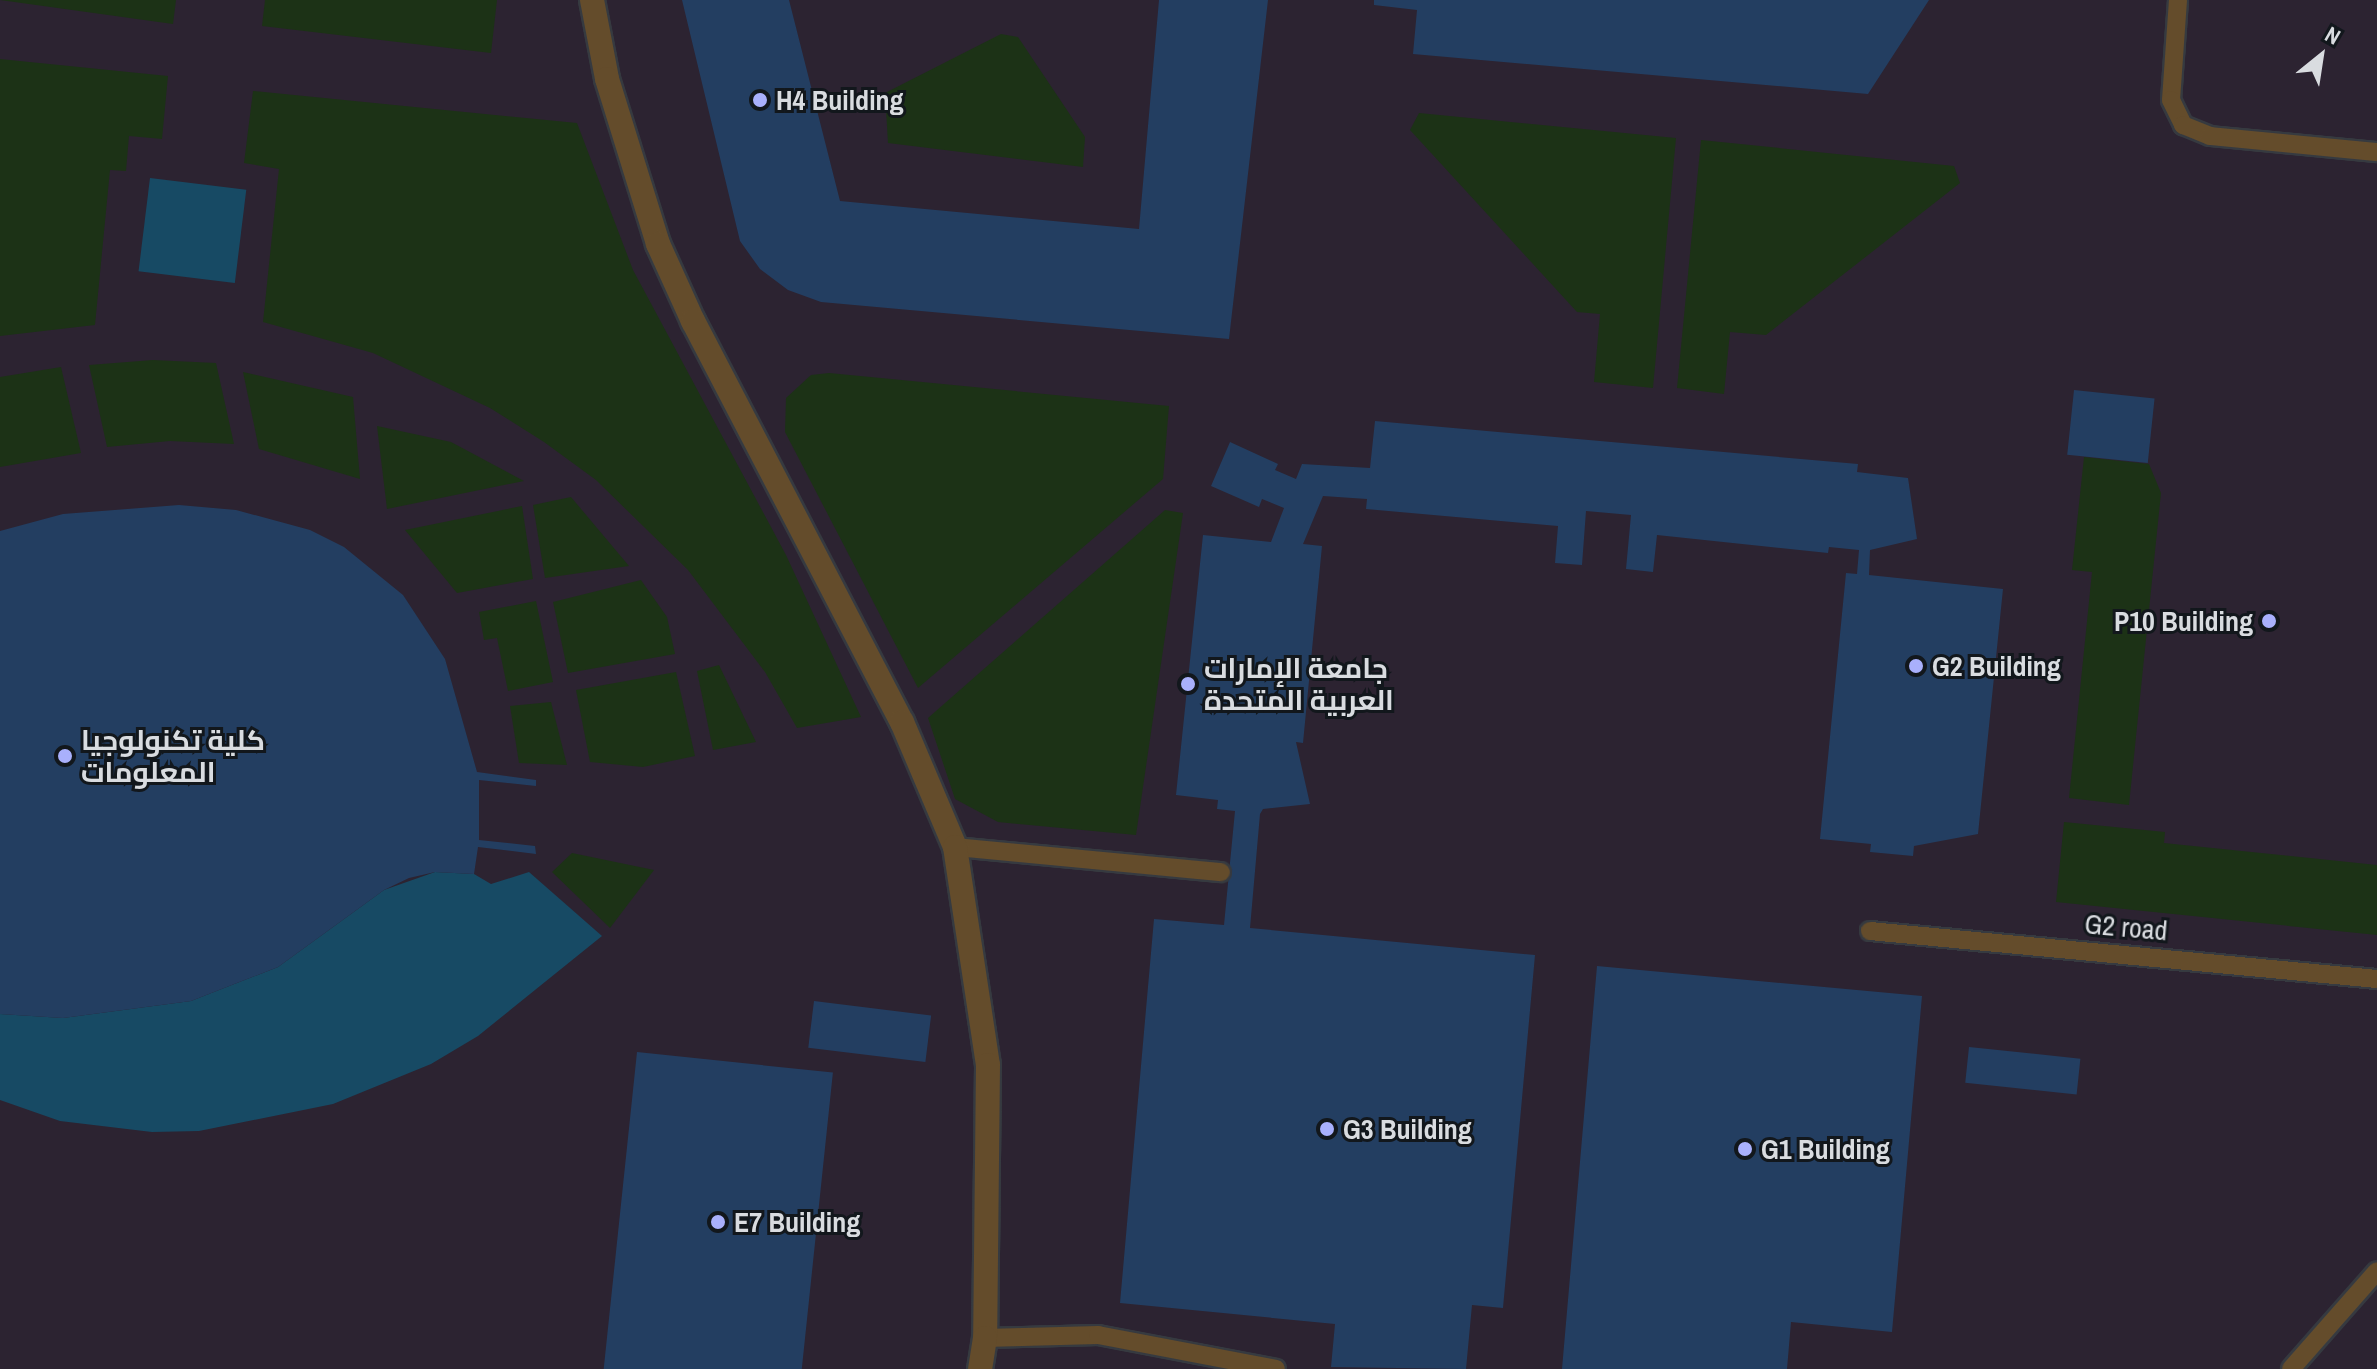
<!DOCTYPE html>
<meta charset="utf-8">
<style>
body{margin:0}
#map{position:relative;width:2377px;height:1369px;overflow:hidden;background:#1c2026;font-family:"Archivo Narrow",Cairo,sans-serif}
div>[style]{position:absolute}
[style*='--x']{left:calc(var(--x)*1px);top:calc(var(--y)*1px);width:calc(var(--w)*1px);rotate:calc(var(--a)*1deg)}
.education>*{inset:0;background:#2c2331;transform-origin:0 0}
.green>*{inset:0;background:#1c3216}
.water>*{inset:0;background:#174a64;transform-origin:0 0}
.building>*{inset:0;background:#233e61;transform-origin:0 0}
.roads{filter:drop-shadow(2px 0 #363a40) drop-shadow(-2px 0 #363a40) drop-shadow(0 2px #363a40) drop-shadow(0 -2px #363a40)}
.lane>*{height:18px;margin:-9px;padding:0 9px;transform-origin:9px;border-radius:9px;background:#644c2b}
.street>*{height:24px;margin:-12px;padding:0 12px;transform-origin:12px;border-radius:12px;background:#644c2b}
.dots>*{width:22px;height:22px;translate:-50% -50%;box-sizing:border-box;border:4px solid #12171c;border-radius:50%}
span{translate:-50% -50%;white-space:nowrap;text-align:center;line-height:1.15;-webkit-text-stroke:6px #12171c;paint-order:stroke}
.poi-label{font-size:28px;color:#d9dce0;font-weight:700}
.left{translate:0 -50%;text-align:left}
.right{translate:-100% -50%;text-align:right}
.street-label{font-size:28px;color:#d9dce0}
.north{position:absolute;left:2281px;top:16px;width:80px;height:80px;-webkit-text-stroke:6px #12171c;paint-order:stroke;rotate:30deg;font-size:22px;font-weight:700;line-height:32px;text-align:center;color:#d9dce0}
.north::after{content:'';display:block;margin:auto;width:28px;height:36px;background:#d9dce0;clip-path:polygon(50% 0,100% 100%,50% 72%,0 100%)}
</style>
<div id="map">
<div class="education">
<i style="left:0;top:0;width:2377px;height:1369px"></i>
</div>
<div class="green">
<i style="clip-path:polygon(0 0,176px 0,173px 24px)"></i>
<i style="clip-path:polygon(265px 0,497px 0,491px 53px,262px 26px)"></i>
<i style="clip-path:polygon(1001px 34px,1018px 37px,1085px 137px,1083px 167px,888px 143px,885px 93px)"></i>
<i style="clip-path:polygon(0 59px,168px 76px,162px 139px,129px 136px,126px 171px,110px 170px,95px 325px,0 336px)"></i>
<i style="clip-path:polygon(253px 91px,577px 123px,633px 270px,786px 555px,861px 717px,797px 728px,765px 672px,688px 570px,596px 480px,544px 442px,490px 408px,373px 353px,263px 322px,279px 169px,244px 163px)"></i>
<i style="clip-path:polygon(1419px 113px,1676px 138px,1653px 388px,1594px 382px,1600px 314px,1577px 312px,1410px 130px)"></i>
<i style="clip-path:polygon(1701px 140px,1954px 166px,1960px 183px,1766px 335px,1730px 332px,1724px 394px,1677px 388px)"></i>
<i style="clip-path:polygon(153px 360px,216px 363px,234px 444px,170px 441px,107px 447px,89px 365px)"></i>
<i style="clip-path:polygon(61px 367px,81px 453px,0 467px,0 377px)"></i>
<i style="clip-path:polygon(243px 372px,353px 397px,360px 479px,259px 449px)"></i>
<i style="clip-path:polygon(829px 373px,1169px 406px,1163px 479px,918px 688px,785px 432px,786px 398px,811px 375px)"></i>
<i style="clip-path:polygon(377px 426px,451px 442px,524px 481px,387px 509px)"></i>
<i style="clip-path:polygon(2084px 457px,2149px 464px,2161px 493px,2129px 805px,2069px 798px,2092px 572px,2072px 570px)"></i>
<i style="clip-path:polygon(571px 497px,629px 566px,545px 578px,533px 505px)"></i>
<i style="clip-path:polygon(522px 506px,533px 579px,457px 593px,405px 530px)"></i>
<i style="clip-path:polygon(1165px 510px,1183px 513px,1136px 835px,998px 822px,955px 799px,928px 718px)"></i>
<i style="clip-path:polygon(641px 580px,667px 617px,675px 654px,568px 673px,553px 602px)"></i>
<i style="clip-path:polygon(536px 601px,553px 682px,508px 691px,497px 638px,484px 640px,479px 612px)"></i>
<i style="clip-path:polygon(719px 665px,756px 742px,713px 750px,697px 671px)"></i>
<i style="clip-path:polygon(676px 672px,695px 756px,643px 767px,590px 762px,576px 690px)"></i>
<i style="clip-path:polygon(551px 702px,567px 765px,519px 763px,510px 706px)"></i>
<i style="clip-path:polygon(2064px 822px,2165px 832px,2164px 843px,2377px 865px,2377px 935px,2056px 902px)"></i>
<i style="clip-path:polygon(572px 853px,654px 870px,610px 928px,552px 872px)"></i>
</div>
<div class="water">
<i style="left:150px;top:178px;width:97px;height:94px;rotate:7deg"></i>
<i style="clip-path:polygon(435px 872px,474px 874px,491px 884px,529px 872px,602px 936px,478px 1036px,431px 1064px,333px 1104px,199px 1131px,152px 1132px,60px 1121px,0 1100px,0 1014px,63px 1018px,191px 1001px,278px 967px,384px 890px)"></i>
</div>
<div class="building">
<i style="clip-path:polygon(682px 0,789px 0,840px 201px,1139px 229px,1159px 0,1268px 0,1229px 339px,821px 302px,788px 290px,760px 269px,740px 241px)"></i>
<i style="clip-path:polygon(1374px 0,1929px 0,1868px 94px,1413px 54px,1417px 10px,1374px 5px)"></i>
<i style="left:2074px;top:390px;width:81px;height:65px;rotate:6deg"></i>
<i style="clip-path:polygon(1375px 421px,1858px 464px,1857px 472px,1908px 478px,1917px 539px,1870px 550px,1869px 575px,2003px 589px,1978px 834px,1914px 846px,1913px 856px,1870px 852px,1871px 844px,1820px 839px,1846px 573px,1857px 574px,1859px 550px,1829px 547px,1828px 553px,1657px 535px,1653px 572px,1626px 569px,1631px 515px,1586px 511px,1582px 565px,1555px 563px,1558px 526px,1366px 509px,1367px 499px,1323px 496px,1303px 544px,1322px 546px,1303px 743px,1296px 742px,1310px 804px,1263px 809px,1260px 814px,1250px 928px,1535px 955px,1503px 1308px,1472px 1305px,1466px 1369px,1331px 1367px,1335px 1324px,1120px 1303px,1154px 919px,1224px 925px,1235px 811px,1217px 809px,1218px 800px,1176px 795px,1203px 535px,1271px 542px,1284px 508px,1262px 499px,1259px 507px,1211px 486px,1230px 442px,1278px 464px,1275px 470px,1296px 479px,1302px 464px,1370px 468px)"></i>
<i style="clip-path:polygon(179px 505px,236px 510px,310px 530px,344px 547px,403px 595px,445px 659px,477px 772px,536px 780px,536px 786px,479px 780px,479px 840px,535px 846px,536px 854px,478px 847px,474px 874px,435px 872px,409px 878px,384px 890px,278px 967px,191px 1001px,63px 1018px,0 1014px,0 531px,63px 514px)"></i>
<i style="clip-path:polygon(1597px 966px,1922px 996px,1892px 1332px,1791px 1322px,1787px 1369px,1562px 1369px)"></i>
<i style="left:814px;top:1001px;width:118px;height:47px;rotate:7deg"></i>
<i style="left:1969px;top:1047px;width:112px;height:36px;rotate:6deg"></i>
<i style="left:637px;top:1052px;width:197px;height:319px;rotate:6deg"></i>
</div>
<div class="roads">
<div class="lane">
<i style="--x:2178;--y:0;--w:100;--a:94"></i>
<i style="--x:2171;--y:100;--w:28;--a:64"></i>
<i style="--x:2183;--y:125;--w:29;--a:22"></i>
<i style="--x:2210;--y:136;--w:168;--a:5.5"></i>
<i style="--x:955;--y:847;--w:267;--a:5.4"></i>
<i style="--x:1870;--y:931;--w:509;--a:5.41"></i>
<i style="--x:985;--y:1338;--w:113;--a:-1.5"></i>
<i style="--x:1098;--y:1335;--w:181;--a:10.8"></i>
<i style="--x:2291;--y:1369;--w:130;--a:-48.7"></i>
</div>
<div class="street">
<i style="--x:592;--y:0;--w:80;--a:79.2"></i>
<i style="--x:607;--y:79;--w:173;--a:72.8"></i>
<i style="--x:658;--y:244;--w:85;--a:65.6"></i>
<i style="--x:693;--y:321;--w:452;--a:62.5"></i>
<i style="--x:902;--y:722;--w:136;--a:67"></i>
<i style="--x:955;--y:847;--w:220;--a:81.4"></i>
<i style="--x:988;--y:1065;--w:273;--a:90.6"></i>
<i style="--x:985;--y:1338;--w:31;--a:99"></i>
</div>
</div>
<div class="dots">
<i style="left:760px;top:100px;background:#a9b0fc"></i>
<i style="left:2269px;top:621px;background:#a9b0fc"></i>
<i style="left:1916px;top:666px;background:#a9b0fc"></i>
<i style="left:1188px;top:684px;background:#a9b0fc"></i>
<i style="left:65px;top:756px;background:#a9b0fc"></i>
<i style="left:1327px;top:1129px;background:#a9b0fc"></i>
<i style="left:1745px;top:1149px;background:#a9b0fc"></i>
<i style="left:718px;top:1222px;background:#a9b0fc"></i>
</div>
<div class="poi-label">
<span class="left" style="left:776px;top:100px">H4 Building</span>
<span class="right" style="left:2253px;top:621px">P10 Building</span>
<span class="left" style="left:1932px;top:666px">G2 Building</span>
<span class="left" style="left:1204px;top:684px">جامعة الإمارات<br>العربية المتحدة</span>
<span class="left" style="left:81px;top:756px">كلية تكنولوجيا<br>المعلومات</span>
<span class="left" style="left:1343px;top:1129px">G3 Building</span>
<span class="left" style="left:1761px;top:1149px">G1 Building</span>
<span class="left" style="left:734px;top:1222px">E7 Building</span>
</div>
<div class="street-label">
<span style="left:2126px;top:927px;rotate:5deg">G2 road</span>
</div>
<div class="north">N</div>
</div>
